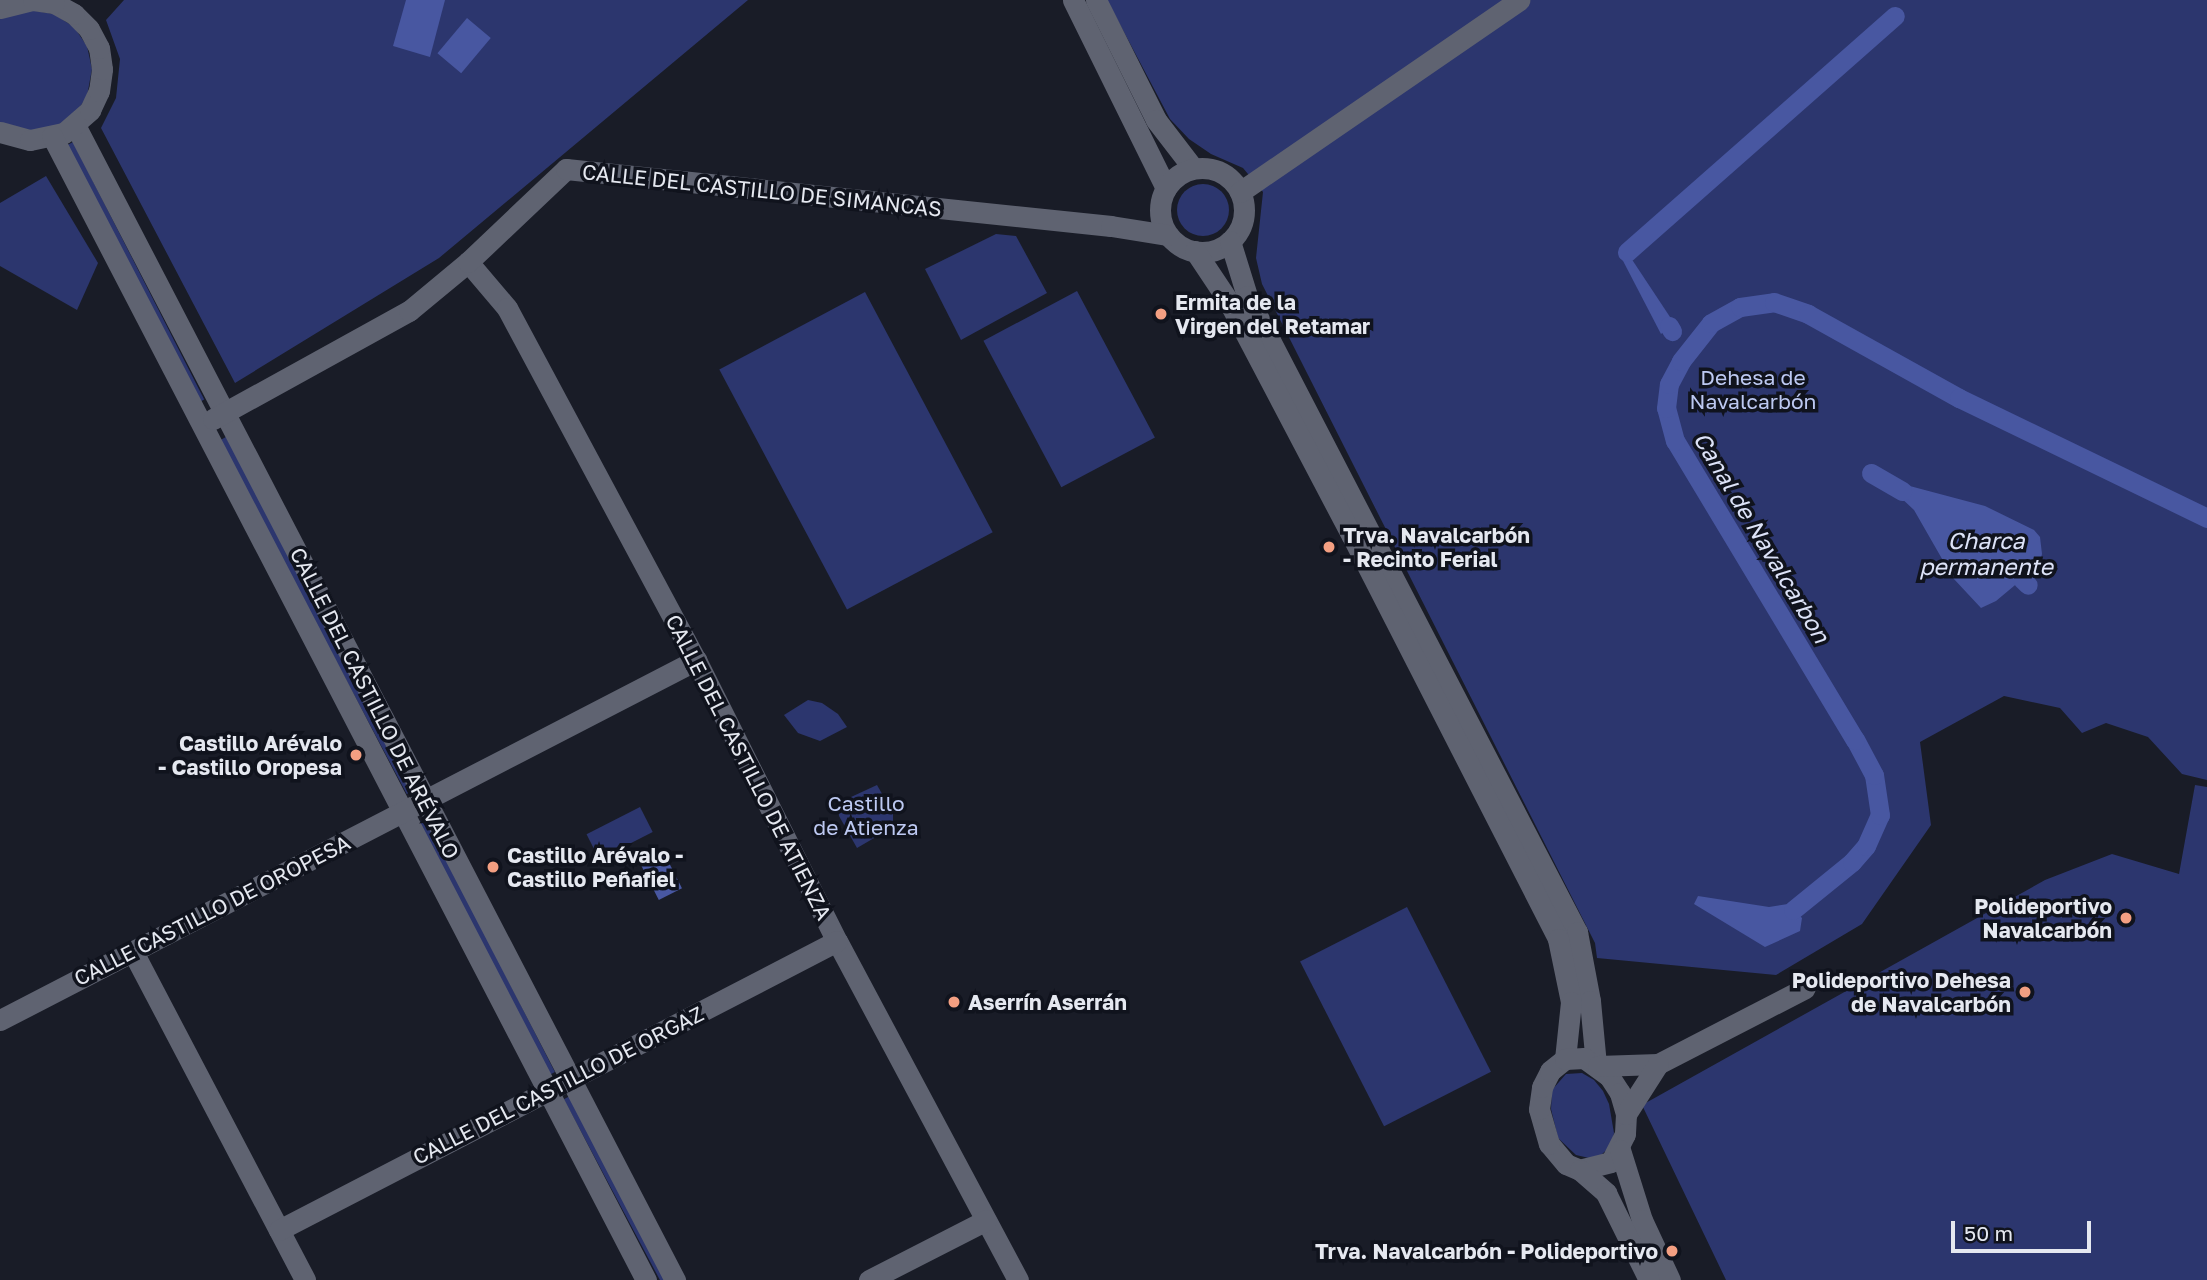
<!DOCTYPE html>
<meta charset="utf-8">
<style>
body{margin:0}
#map{position:relative;width:2207px;height:1280px;overflow:hidden;background:#191c27;font-family:"Golos Text",sans-serif}
div>[style]{position:absolute}
[style*='--x']{left:calc(var(--x)*1px);top:calc(var(--y)*1px);width:calc(var(--w)*1px);rotate:calc(var(--a)*1deg)}
.green>*{inset:0;background:#2c366e;transform-origin:0 0}
.round{border-radius:50%}
.water>*{inset:0;background:#4857a1;transform-origin:0 0}
.canal>*{height:19px;margin:-9.5px;padding:0 9.5px;transform-origin:9.5px;border-radius:9.5px;background:#4857a1}
.minor>*{height:21px;margin:-10.5px;padding:0 10.5px;transform-origin:10.5px;border-radius:10.5px;background:#5f6371}
.minor>.ring{margin:-10.5px;padding:0;box-sizing:content-box;background:none;border:21px solid #5f6371;border-radius:50%}
.dots>*{width:19px;height:19px;translate:-50% -50%;box-sizing:border-box;border:4px solid #10131d;border-radius:50%}
span{translate:-50% -50%;white-space:nowrap;text-align:center;line-height:1.15;-webkit-text-stroke:7px #10131d;paint-order:stroke}
.street-label{font-size:21px;color:#e5e8f0}
.poi-label{font-size:21px;color:#e5e8f0;font-weight:700}
.left{translate:0 -50%;text-align:left}
.right{translate:-100% -50%;text-align:right}
.park-label{font-size:21px;color:#bdc9f2}
.water-label{font-size:23px;color:#dde3f8;font-style:italic}
.scale{position:absolute;left:1951px;top:1221px;width:140px;height:32px;box-sizing:border-box;border:4px solid #e5e8f0;border-top:0;padding-left:9px;font-size:21px;line-height:24px;white-space:nowrap;color:#e5e8f0;-webkit-text-stroke:5px #10131d;paint-order:stroke}
</style>
<div id="map">
<div class="green">
<i style="clip-path:polygon(124px 0,748px 0,439px 258px,235px 383px,101px 128px,116px 98px,120px 59px,106px 20px)"></i>
<i style="clip-path:polygon(1107px 0,2207px 0,2207px 780px,2182px 774px,2148px 737px,2106px 723px,2082px 733px,2060px 708px,2004px 696px,1920px 742px,1931px 825px,1862px 924px,1776px 975px,1597px 958px,1595px 943px,1262px 284px,1256px 258px,1263px 192px,1243px 168px,1211px 154px,1189px 139px,1170px 119px)"></i>
<i style="clip-path:polygon(30px 10px,54px 14px,74px 27px,87px 46px,92px 69px,87px 96px,80px 107px,59px 125px,33px 132px,0 124px,0 18px)"></i>
<i style="left:73px;top:142px;width:289px;height:8px;rotate:63deg"></i>
<i style="clip-path:polygon(46px 176px,98px 263px,77px 310px,0 266px,0 203px)"></i>
<i class="round" style="left:1177px;top:184px;width:52px;height:52px"></i>
<i style="clip-path:polygon(996px 234px,1016px 236px,1047px 293px,961px 340px,925px 269px)"></i>
<i style="left:1077px;top:291px;width:166px;height:106px;rotate:62deg"></i>
<i style="left:865px;top:292px;width:272px;height:165px;rotate:62deg"></i>
<i style="left:226px;top:437px;width:400px;height:8px;rotate:62deg"></i>
<i style="clip-path:polygon(808px 700px,822px 703px,838px 714px,847px 727px,820px 741px,798px 733px,784px 715px)"></i>
<i style="clip-path:polygon(877px 785px,893px 813px,893px 827px,857px 848px,839px 816px,838px 803px)"></i>
<i style="clip-path:polygon(2195px 785px,2207px 787px,2207px 1280px,1726px 1280px,1642px 1105px,2045px 880px,2112px 854px,2179px 874px)"></i>
<i style="left:640px;top:807px;width:28px;height:60px;rotate:63deg"></i>
<i style="left:426px;top:819px;width:284px;height:9px;rotate:63deg"></i>
<i style="left:1407px;top:907px;width:185px;height:120px;rotate:63deg"></i>
<i style="clip-path:polygon(1582px 1073px,1594px 1080px,1603px 1091px,1609px 1104px,1614px 1133px,1611px 1146px,1601px 1155px,1589px 1158px,1576px 1155px,1558px 1138px,1551px 1109px,1552px 1090px,1566px 1074px)"></i>
<i style="left:570px;top:1096px;width:208px;height:7px;rotate:62deg"></i>
</div>
<div class="water">
<i style="clip-path:polygon(406px 0,445px 0,430px 57px,393px 46px)"></i>
<i style="left:467px;top:18px;width:31px;height:46px;rotate:40deg"></i>
<i style="clip-path:polygon(1627px 252px,1674px 323px,1661px 334px,1621px 257px)"></i>
<i style="clip-path:polygon(1906px 485px,1985px 506px,2034px 530px,2040px 537px,2042px 554px,2039px 565px,1996px 601px,1981px 608px,1953px 578px,1914px 510px,1898px 495px)"></i>
<i style="left:662px;top:849px;width:44px;height:26px;rotate:63deg"></i>
<i style="clip-path:polygon(1698px 896px,1769px 907px,1788px 904px,1802px 918px,1800px 931px,1765px 947px,1694px 904px)"></i>
</div>
<div class="canal">
<i style="--x:1627;--y:252;--w:357;--a:-41.4"></i>
<i style="--x:1669;--y:326;--w:6;--a:59"></i>
<i style="--x:1871;--y:473;--w:36;--a:30"></i>
<i style="--x:2022;--y:579;--w:8;--a:45"></i>
<i style="--x:1793;--y:910;--w:76;--a:-39.1"></i>
<i style="--x:1852;--y:862;--w:21;--a:-49"></i>
<i style="--x:1866;--y:846;--w:34;--a:-66"></i>
<i style="--x:1880;--y:815;--w:40;--a:-98.5"></i>
<i style="--x:1874;--y:775;--w:40;--a:-118"></i>
<i style="--x:1855;--y:740;--w:349;--a:-121"></i>
<i style="--x:1675;--y:441;--w:34;--a:-105"></i>
<i style="--x:1666;--y:408;--w:24;--a:-83"></i>
<i style="--x:1669;--y:384;--w:26;--a:-62"></i>
<i style="--x:1681;--y:361;--w:48;--a:-51.7"></i>
<i style="--x:1711;--y:323;--w:33;--a:-29"></i>
<i style="--x:1740;--y:307;--w:34;--a:-8"></i>
<i style="--x:1774;--y:302;--w:36;--a:19"></i>
<i style="--x:1808;--y:314;--w:173;--a:29.1"></i>
<i style="--x:1959;--y:398;--w:276;--a:25.8"></i>
</div>
<div class="minor">
<i style="--x:1073;--y:0;--w:210;--a:63.7"></i>
<i style="--x:1096;--y:0;--w:134;--a:63.4"></i>
<i style="--x:1156;--y:120;--w:61;--a:52.4"></i>
<i style="--x:0;--y:8;--w:33;--a:-14"></i>
<i style="--x:75;--y:125;--w:1302;--a:62.55"></i>
<i style="--x:0;--y:132;--w:31;--a:15"></i>
<i style="--x:30;--y:140;--w:35;--a:-12"></i>
<i style="--x:64;--y:133;--w:35;--a:-41"></i>
<i style="--x:90;--y:110;--w:21;--a:-65"></i>
<i style="--x:99;--y:91;--w:22;--a:-82"></i>
<i style="--x:102;--y:69;--w:21;--a:-98"></i>
<i style="--x:99;--y:48;--w:21;--a:-118"></i>
<i style="--x:89;--y:29;--w:21;--a:-135"></i>
<i style="--x:74;--y:14;--w:23;--a:-151"></i>
<i style="--x:54;--y:3;--w:21;--a:-172"></i>
<i style="--x:52;--y:136;--w:1289;--a:62.56"></i>
<i class="ring" style="left:1160px;top:168px;width:63px;height:63px"></i>
<i style="--x:1240;--y:192;--w:339;--a:-34.5"></i>
<i style="--x:1230;--y:241;--w:58;--a:72.8"></i>
<i style="--x:1247;--y:296;--w:717;--a:62.58"></i>
<i style="--x:1577;--y:932;--w:70;--a:79.3"></i>
<i style="--x:1590;--y:1001;--w:63;--a:84.6"></i>
<i style="--x:1195;--y:251;--w:61;--a:56.3"></i>
<i style="--x:1229;--y:302;--w:264;--a:62.3"></i>
<i style="--x:1352;--y:536;--w:453;--a:62.9"></i>
<i style="--x:1558;--y:939;--w:64;--a:78.3"></i>
<i style="--x:1571;--y:1002;--w:57;--a:96"></i>
<i style="--x:468;--y:262;--w:60;--a:49.7"></i>
<i style="--x:507;--y:308;--w:400;--a:61.8"></i>
<i style="--x:696;--y:660;--w:314;--a:63.4"></i>
<i style="--x:837;--y:941;--w:384;--a:61.9"></i>
<i style="--x:213;--y:419;--w:224;--a:-28.9"></i>
<i style="--x:409;--y:311;--w:77;--a:-39.7"></i>
<i style="--x:468;--y:262;--w:135;--a:-43.5"></i>
<i style="--x:566;--y:169;--w:548;--a:5.97"></i>
<i style="--x:1111;--y:226;--w:58;--a:9"></i>
<i style="--x:133;--y:952;--w:370;--a:62.3"></i>
<i style="--x:0;--y:1020;--w:784;--a:-27.35"></i>
<i style="--x:1584;--y:1058;--w:31;--a:36"></i>
<i style="--x:1609;--y:1076;--w:20;--a:57"></i>
<i style="--x:1620;--y:1093;--w:22;--a:74"></i>
<i style="--x:1626;--y:1114;--w:20;--a:93"></i>
<i style="--x:1625;--y:1134;--w:31;--a:117"></i>
<i style="--x:1611;--y:1162;--w:32;--a:166"></i>
<i style="--x:1580;--y:1170;--w:15;--a:-157"></i>
<i style="--x:1566;--y:1164;--w:26;--a:-130"></i>
<i style="--x:1549;--y:1144;--w:36;--a:-106"></i>
<i style="--x:1539;--y:1109;--w:22;--a:-82"></i>
<i style="--x:1542;--y:1087;--w:18;--a:-63"></i>
<i style="--x:1550;--y:1071;--w:19;--a:-39"></i>
<i style="--x:1565;--y:1059;--w:19;--a:-3"></i>
<i style="--x:1598;--y:1066;--w:60;--a:-1.9"></i>
<i style="--x:1658;--y:1064;--w:165;--a:-27.3"></i>
<i style="--x:1626;--y:1114;--w:59;--a:-57.4"></i>
<i style="--x:1620;--y:1150;--w:73;--a:72.6"></i>
<i style="--x:1642;--y:1220;--w:66;--a:65"></i>
<i style="--x:1580;--y:1170;--w:35;--a:41"></i>
<i style="--x:1606;--y:1193;--w:97;--a:63.7"></i>
<i style="--x:279;--y:1230;--w:628;--a:-27.38"></i>
<i style="--x:869;--y:1280;--w:131;--a:-27.1"></i>
</div>
<div class="dots">
<i style="left:1161px;top:314px;background:#f39f82"></i>
<i style="left:1329px;top:547px;background:#f39f82"></i>
<i style="left:356px;top:755px;background:#f39f82"></i>
<i style="left:493px;top:867px;background:#f39f82"></i>
<i style="left:2126px;top:918px;background:#f39f82"></i>
<i style="left:2025px;top:992px;background:#f39f82"></i>
<i style="left:954px;top:1002px;background:#f39f82"></i>
<i style="left:1672px;top:1251px;background:#f39f82"></i>
</div>
<div class="street-label">
<span style="left:762px;top:190px;rotate:6deg">CALLE DEL CASTILLO DE SIMANCAS</span>
<span style="left:375px;top:703px;rotate:63deg">CALLE DEL CASTILLO DE ARÉVALO</span>
<span style="left:749px;top:767px;rotate:63deg">CALLE DEL CASTILLO DE ATIENZA</span>
<span style="left:212px;top:910px;rotate:-27deg">CALLE CASTILLO DE OROPESA</span>
<span style="left:558px;top:1085px;rotate:-27deg">CALLE DEL CASTILLO DE ORGAZ</span>
</div>
<div class="poi-label">
<span class="left" style="left:1175px;top:314px">Ermita de la<br>Virgen del Retamar</span>
<span class="left" style="left:1343px;top:547px">Trva. Navalcarbón<br>- Recinto Ferial</span>
<span class="right" style="left:342px;top:755px">Castillo Arévalo<br>- Castillo Oropesa</span>
<span class="left" style="left:507px;top:867px">Castillo Arévalo -<br>Castillo Peñafiel</span>
<span class="right" style="left:2112px;top:918px">Polideportivo<br>Navalcarbón</span>
<span class="right" style="left:2011px;top:992px">Polideportivo Dehesa<br>de Navalcarbón</span>
<span class="left" style="left:968px;top:1002px">Aserrín Aserrán</span>
<span class="right" style="left:1658px;top:1251px">Trva. Navalcarbón - Polideportivo</span>
</div>
<div class="park-label">
<span style="left:1753px;top:389px">Dehesa de<br>Navalcarbón</span>
<span style="left:866px;top:815px">Castillo<br>de Atienza</span>
</div>
<div class="water-label">
<span style="left:1762px;top:537px;rotate:59deg">Canal de Navalcarbon</span>
<span style="left:1986px;top:553px">Charca<br>permanente</span>
</div>
<div class="scale">50 m</div>
</div>
